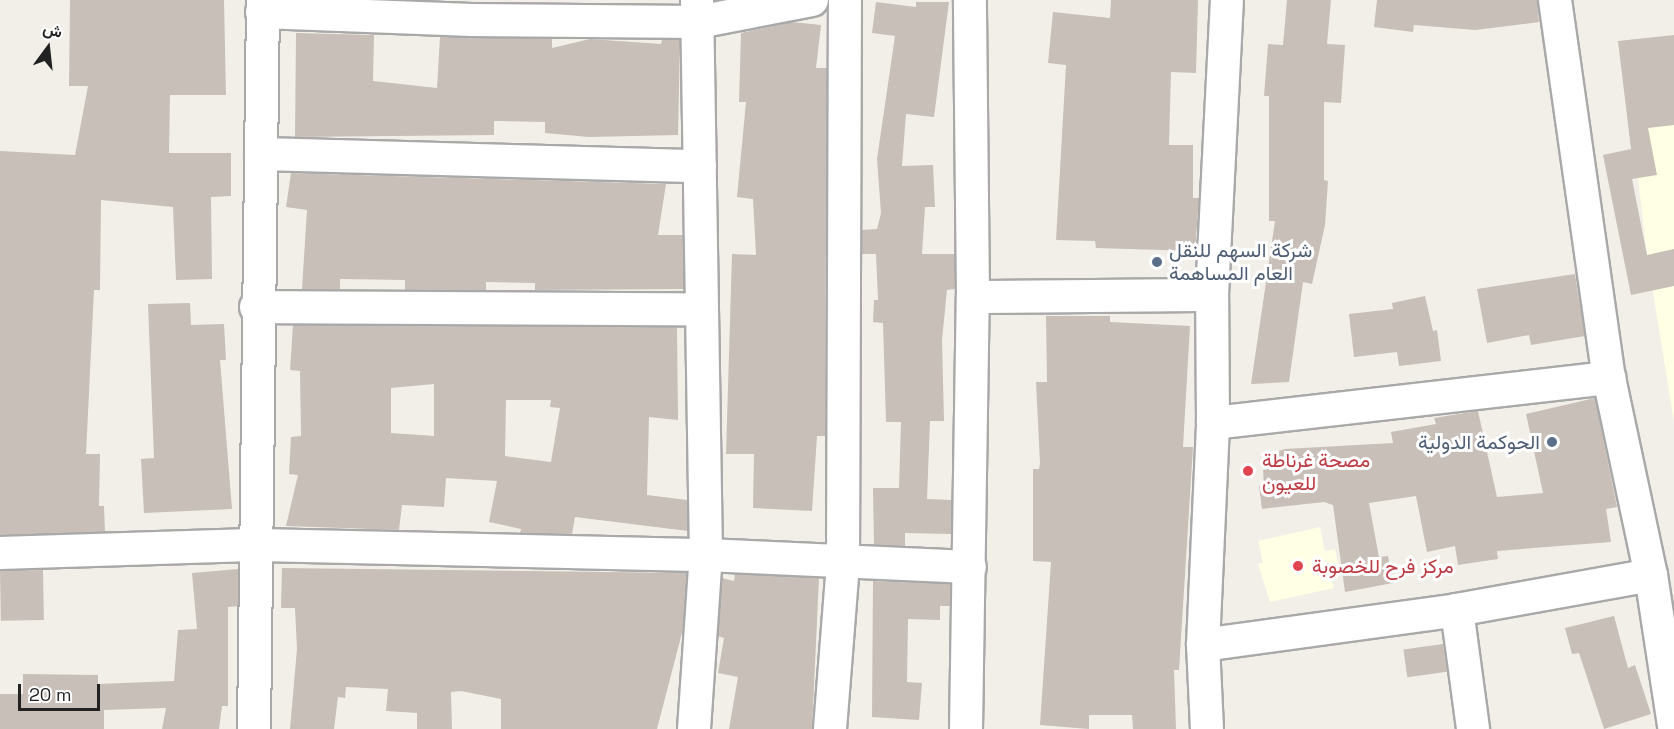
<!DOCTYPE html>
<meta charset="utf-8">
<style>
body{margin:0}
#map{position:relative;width:1674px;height:729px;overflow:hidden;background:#f2efe9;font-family:"Space Grotesk",Vazirmatn,sans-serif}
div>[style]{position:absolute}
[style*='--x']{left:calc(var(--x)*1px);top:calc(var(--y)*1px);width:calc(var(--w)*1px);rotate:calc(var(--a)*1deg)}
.education>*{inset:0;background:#ffffe5}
.building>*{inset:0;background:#c7bfb8;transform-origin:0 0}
.roads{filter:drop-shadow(2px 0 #a9a9a9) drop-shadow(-2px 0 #a9a9a9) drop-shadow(0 2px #a9a9a9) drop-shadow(0 -2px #a9a9a9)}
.minor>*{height:32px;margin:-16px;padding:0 16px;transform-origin:16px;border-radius:16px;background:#fff}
.dots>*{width:16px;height:16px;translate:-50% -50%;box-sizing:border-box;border:3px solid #fff;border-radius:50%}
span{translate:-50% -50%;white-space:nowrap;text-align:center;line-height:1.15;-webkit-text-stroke:6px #fff;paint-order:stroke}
.service-label{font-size:20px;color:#4e5e75}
.left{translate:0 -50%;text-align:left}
.right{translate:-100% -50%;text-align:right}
.health-label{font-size:20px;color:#be3a42}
.north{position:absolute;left:18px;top:18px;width:60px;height:60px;-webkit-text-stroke:4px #fff;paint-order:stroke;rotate:15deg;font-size:16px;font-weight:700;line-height:24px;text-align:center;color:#222}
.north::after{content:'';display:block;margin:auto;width:21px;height:27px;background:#222;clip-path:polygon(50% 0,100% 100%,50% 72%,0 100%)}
.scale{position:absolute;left:18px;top:684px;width:82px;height:27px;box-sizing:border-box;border:3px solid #222;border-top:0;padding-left:8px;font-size:18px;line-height:21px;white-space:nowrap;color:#222;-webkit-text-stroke:4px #fff;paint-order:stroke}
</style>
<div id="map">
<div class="education">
<i style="clip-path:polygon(1674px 49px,1674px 422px,1647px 255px,1624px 57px)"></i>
<i style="clip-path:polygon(1320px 527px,1325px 551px,1335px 549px,1339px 568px,1329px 570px,1334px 588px,1270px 602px,1258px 564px,1263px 563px,1258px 541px)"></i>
</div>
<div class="building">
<i style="clip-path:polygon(70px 0,224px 0,226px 95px,170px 95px,169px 153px,231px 153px,231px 196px,211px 197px,212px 279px,176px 280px,173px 207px,101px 200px,100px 290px,94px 290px,86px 454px,100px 454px,99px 506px,104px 506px,105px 532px,0 535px,0 151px,75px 155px,88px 86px,69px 86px)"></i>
<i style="clip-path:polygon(1111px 0,1198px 0,1196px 73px,1171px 72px,1169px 145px,1193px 145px,1193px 198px,1199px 198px,1195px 251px,1096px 248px,1095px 241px,1056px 240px,1066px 65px,1048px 63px,1053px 12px,1110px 18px)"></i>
<i style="clip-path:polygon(1287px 0,1331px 0,1327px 44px,1345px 45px,1341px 103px,1324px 102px,1324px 180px,1328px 181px,1325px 225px,1312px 284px,1303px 282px,1289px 382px,1251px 384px,1275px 221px,1269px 221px,1269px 96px,1264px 96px,1268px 44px,1283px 45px)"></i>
<i style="clip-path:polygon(1377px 0,1537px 0,1539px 22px,1475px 30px,1414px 25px,1413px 32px,1374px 27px)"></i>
<i style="clip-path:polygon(876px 2px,916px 7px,916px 2px,949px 2px,934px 117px,906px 114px,902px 166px,933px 165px,935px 207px,925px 207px,922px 254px,955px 254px,955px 289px,947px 290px,942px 340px,944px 421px,930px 421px,927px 499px,952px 500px,951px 534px,905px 533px,905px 546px,874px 545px,873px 488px,899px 488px,901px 422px,886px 422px,883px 323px,873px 322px,874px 300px,878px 300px,876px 254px,862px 254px,862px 230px,877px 229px,881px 213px,877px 159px,895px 36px,872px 33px)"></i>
<i style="clip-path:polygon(792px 22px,821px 25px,816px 68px,827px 68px,825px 436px,817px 436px,812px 511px,753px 508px,754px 454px,726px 454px,732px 254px,756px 255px,753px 199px,737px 197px,746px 102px,739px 102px,741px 33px)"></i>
<i style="clip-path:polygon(296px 33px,374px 35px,373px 81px,437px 88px,440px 37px,552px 39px,552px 48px,590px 39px,661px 44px,662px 40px,680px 40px,678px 135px,589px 137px,545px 133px,545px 122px,494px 121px,494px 135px,295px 137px)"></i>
<i style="clip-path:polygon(1674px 35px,1674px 125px,1648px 128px,1657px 175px,1632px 179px,1647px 255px,1674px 249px,1674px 286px,1631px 295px,1603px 155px,1631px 149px,1618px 41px)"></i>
<i style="clip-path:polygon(291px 173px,666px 184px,658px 235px,683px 235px,684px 289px,535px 290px,535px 283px,486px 282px,486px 290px,405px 290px,405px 280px,340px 279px,340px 289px,302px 289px,307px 210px,286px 207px)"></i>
<i style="clip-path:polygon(1575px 274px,1585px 336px,1531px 345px,1529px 335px,1487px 343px,1477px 289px)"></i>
<i style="clip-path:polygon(1425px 296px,1433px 331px,1437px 330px,1441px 361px,1399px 366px,1397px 352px,1354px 357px,1349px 314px,1393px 309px,1392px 303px)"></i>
<i style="clip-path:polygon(190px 303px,191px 325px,224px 324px,226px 360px,220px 360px,232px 509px,144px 513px,141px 459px,154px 458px,148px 304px)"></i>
<i style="clip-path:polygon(1046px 316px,1110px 316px,1110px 322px,1190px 326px,1183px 447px,1193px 447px,1179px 670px,1174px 670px,1176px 729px,1133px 729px,1132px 715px,1089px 715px,1089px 729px,1040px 725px,1051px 562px,1033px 561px,1033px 469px,1039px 469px,1040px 463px,1036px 382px,1047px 382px)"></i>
<i style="clip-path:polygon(evenodd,293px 325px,677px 327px,678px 420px,649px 417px,647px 495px,687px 500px,688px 531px,575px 517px,572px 534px,520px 533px,521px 529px,489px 522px,497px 481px,446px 478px,444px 507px,402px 505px,399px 530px,286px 526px,298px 475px,289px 474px,291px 437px,301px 436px,300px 371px,290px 370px,293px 325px,434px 384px,434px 436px,391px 433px,391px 388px,434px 384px,293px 325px,506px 400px,551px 400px,550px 407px,560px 408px,551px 462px,505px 456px,506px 400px)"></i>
<i style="clip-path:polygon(1595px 398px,1617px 507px,1606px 509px,1611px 542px,1497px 551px,1498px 559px,1458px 565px,1455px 546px,1427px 552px,1416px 496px,1369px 503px,1379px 557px,1388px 556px,1393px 583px,1345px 592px,1333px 505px,1324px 502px,1262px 509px,1259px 486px,1264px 486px,1263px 470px,1270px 469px,1268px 454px,1285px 449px,1393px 443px,1391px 432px,1436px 424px,1434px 418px,1478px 411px,1497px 497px,1543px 493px,1526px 414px)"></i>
<i style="clip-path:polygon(282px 568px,687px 573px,683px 629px,657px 729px,501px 729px,501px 699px,461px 691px,451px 692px,452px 729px,417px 729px,417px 713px,386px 711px,388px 689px,346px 687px,345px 698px,338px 697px,334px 729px,290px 729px,297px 649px,295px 608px,281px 608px)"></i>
<i style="clip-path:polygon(238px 569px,238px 606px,228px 607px,228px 706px,222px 706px,219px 729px,162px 729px,166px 708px,104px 710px,104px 729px,0 729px,0 694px,23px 694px,23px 674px,98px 675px,98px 684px,174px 681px,178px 630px,197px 629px,192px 573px)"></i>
<i style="left:43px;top:570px;width:50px;height:43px;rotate:89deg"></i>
<i style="clip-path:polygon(735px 574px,819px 578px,812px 729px,729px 729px,738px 677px,718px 673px,724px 638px,718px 636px,722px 578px,734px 581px)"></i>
<i style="clip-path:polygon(873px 581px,950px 584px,950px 606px,940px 606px,940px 620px,908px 619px,907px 682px,922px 683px,919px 720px,872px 717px)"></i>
<i style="clip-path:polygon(1614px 616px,1628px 668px,1635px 665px,1651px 714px,1604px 729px,1579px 653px,1572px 654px,1565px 628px)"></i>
<i style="left:1443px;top:644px;width:28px;height:40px;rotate:82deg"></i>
</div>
<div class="roads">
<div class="minor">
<i style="--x:1555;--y:0;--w:382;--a:81.9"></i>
<i style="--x:1609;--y:378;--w:201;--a:78"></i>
<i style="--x:1651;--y:575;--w:153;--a:81.3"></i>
<i style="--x:262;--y:12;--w:210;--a:2.2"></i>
<i style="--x:472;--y:20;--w:226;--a:0.5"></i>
<i style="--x:698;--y:22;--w:116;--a:-10.9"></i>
<i style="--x:261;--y:154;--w:439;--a:1.6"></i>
<i style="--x:973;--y:297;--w:239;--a:-0.5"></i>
<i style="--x:256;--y:307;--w:444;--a:0.3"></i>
<i style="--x:1213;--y:423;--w:399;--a:-6.5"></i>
<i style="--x:0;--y:553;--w:259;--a:-1.8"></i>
<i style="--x:259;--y:545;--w:447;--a:1.3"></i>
<i style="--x:706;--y:555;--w:264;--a:2.6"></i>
<i style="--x:1457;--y:610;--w:120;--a:82.3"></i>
<i style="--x:1203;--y:645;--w:256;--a:-7.8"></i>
<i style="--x:1457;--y:610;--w:197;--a:-10.2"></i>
<i style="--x:254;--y:729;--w:729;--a:-89.29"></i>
<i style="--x:694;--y:729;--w:174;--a:-86.1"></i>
<i style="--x:706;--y:555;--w:555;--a:-90.93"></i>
<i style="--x:830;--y:729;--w:167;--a:-85.5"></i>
<i style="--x:843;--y:563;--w:563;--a:-89.8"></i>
<i style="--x:966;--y:729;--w:432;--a:-89.1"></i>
<i style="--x:973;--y:297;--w:297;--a:-90.6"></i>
<i style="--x:1207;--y:729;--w:84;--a:-92.7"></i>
<i style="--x:1203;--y:645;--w:222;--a:-87.4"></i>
<i style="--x:1213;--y:423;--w:128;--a:-90.4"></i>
<i style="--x:1212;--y:295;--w:295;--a:-87.1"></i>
</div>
</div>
<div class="dots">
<i style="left:1157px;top:262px;background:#5c6f8a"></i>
<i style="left:1552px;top:442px;background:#5c6f8a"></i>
<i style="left:1248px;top:471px;background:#e0444e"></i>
<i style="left:1298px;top:566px;background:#e0444e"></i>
</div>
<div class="service-label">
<span class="left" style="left:1169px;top:262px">شركة السهم للنقل<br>العام المساهمة</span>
<span class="right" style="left:1540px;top:442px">الحوكمة الدولية</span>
</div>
<div class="health-label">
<span class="left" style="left:1262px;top:472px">مصحة غرناطة<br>للعيون</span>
<span class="left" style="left:1312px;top:566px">مركز فرح للخصوبة</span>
</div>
<div class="north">ش</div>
<div class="scale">20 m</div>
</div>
